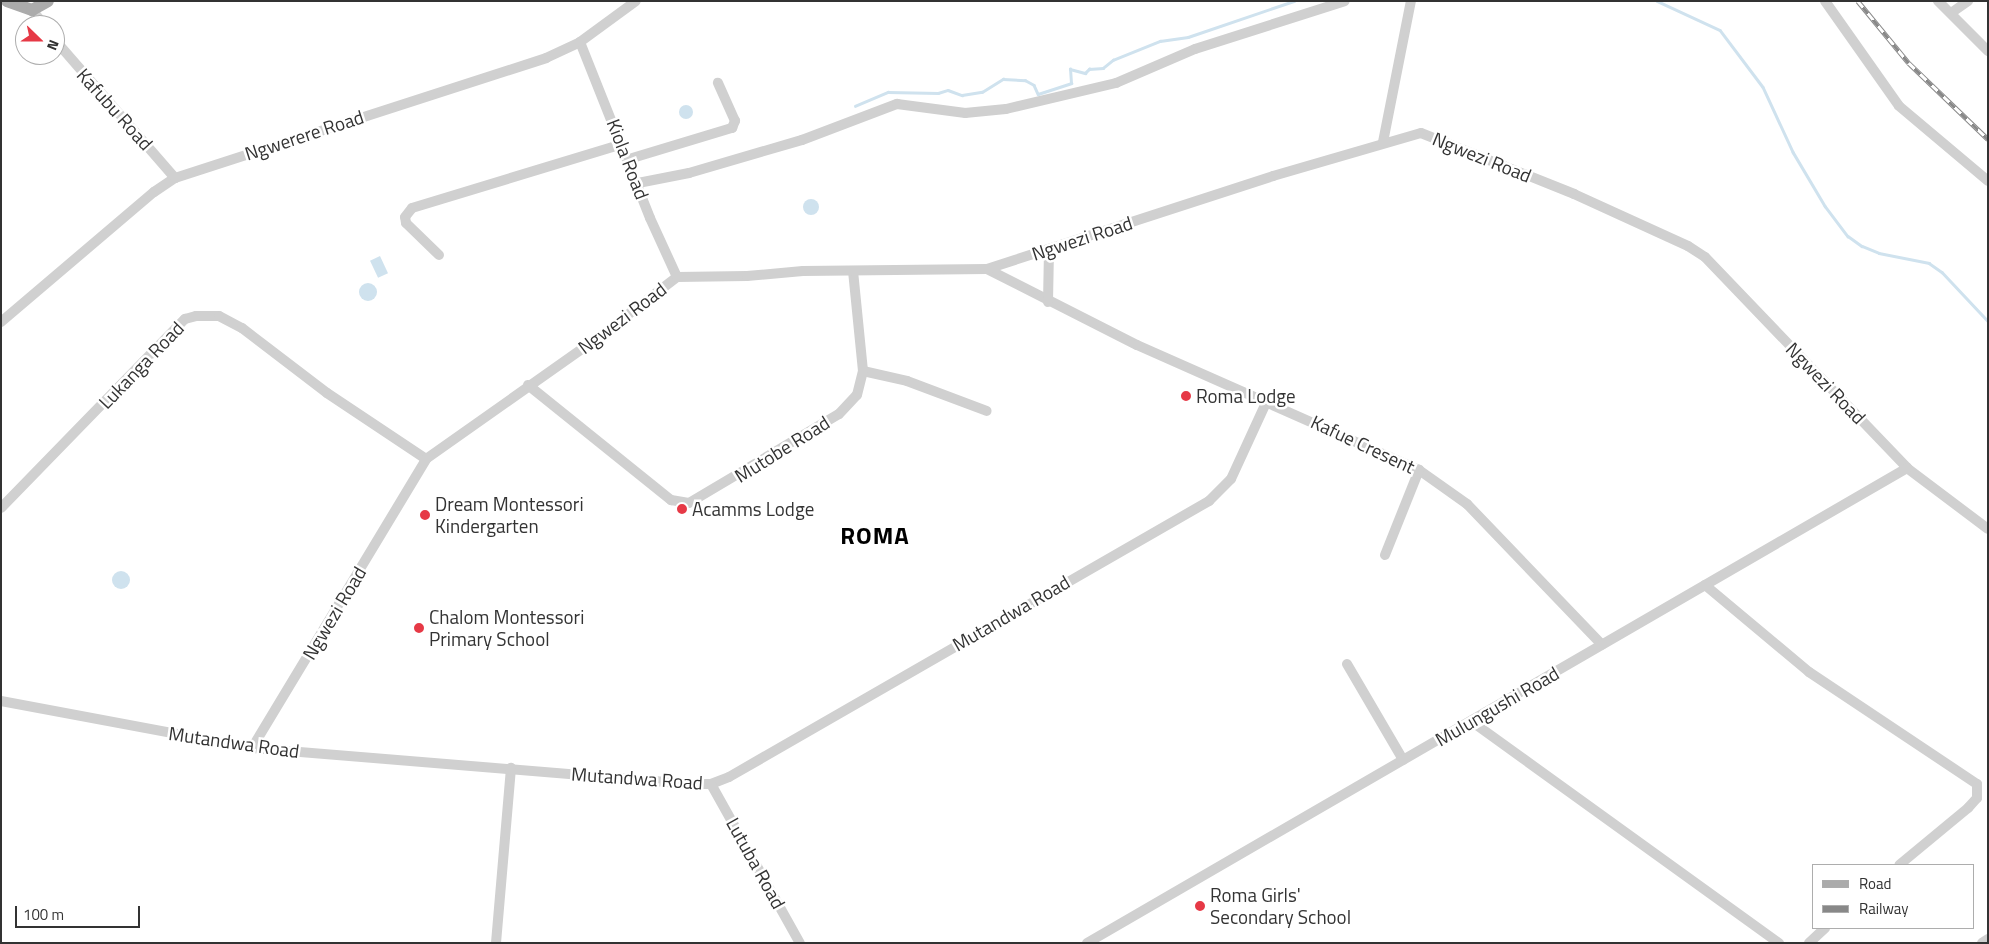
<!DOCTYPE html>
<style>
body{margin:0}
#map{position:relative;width:1989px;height:944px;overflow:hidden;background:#fff;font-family:"Titillium Web",sans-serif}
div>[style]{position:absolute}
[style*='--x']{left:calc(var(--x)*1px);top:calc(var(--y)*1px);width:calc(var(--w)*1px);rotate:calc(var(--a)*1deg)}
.water>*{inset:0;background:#cfe2ee;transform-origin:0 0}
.round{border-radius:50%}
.stream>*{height:2.5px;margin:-1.25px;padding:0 1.25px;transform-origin:1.25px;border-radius:1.25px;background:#cfe2ee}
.minor>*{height:10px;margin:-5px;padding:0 5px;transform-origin:5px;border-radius:5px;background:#d0d0d0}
.major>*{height:12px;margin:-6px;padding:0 6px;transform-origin:6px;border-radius:6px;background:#ababab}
.rail>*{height:4.5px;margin-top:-2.25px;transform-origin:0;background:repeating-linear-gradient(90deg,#fff 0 8px,#888 0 16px);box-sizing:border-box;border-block:1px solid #888}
.dots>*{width:14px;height:14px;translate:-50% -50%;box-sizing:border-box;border:2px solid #fff;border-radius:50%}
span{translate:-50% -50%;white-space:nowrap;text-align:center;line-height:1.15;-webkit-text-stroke:5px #fff;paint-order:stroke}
.street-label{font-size:19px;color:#333}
.poi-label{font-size:19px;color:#333}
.left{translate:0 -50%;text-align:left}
.district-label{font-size:24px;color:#000;font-weight:700;letter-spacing:1px}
.frame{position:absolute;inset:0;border:2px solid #333;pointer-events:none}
.legend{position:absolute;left:1812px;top:864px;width:162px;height:65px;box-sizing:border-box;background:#fff;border:1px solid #adadad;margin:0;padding:6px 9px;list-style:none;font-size:15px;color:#333}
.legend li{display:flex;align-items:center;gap:10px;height:25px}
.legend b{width:25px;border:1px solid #adadad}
.north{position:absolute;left:15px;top:15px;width:50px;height:50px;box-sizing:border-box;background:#fff;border:1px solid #adadad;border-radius:50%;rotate:112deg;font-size:14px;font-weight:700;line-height:20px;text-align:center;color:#333}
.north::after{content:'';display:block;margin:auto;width:18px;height:22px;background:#e63946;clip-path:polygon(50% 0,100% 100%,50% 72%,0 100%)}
.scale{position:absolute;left:15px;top:906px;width:125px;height:22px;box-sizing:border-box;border:2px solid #333;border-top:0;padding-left:6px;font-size:15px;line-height:18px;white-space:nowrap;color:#333;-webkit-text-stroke:4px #fff;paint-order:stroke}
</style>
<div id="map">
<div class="water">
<i class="round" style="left:679px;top:105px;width:14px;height:14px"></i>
<i class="round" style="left:803px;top:199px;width:16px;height:16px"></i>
<i style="left:380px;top:256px;width:19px;height:11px;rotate:65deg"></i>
<i class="round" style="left:359px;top:283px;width:18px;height:18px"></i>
<i class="round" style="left:112px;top:571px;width:18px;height:18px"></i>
</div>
<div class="stream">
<i style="--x:1657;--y:1;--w:69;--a:24.7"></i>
<i style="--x:1720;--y:30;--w:71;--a:53"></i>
<i style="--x:1763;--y:87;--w:72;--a:65.2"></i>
<i style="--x:1793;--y:152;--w:63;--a:59.3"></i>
<i style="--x:1825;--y:206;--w:38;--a:53"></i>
<i style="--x:1848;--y:236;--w:17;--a:36"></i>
<i style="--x:1862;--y:246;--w:18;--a:22"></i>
<i style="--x:1879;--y:253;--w:51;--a:11.3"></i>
<i style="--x:1929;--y:263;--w:16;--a:35"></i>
<i style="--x:1942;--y:272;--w:67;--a:46.8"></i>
<i style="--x:855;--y:106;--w:36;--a:-23"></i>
<i style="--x:888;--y:92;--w:50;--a:1.1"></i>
<i style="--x:938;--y:93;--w:10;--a:-17"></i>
<i style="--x:948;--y:90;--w:15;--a:20"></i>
<i style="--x:962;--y:95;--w:20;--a:-9"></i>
<i style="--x:982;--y:92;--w:25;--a:-32"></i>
<i style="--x:1003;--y:79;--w:22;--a:3"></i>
<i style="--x:1025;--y:80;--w:10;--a:29"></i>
<i style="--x:1034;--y:85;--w:10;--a:66"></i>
<i style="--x:1038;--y:94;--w:35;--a:-18"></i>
<i style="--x:1071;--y:83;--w:14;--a:-94"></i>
<i style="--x:1070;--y:69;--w:16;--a:15"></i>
<i style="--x:1085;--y:73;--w:6;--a:-45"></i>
<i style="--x:1089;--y:69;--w:14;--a:-4"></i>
<i style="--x:1103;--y:68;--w:13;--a:-39"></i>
<i style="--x:1113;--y:60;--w:51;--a:-22"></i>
<i style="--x:1160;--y:41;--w:28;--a:-8"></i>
<i style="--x:1188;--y:37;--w:112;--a:-18.8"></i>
</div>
<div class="minor">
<i style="--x:1825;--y:1;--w:128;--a:54.8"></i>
<i style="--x:1899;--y:106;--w:116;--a:40.1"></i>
<i style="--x:1938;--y:1;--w:71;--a:45"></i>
<i style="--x:32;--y:10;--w:19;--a:51"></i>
<i style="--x:1951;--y:13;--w:21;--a:-35"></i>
<i style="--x:55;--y:40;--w:183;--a:49"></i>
<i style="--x:580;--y:42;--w:189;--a:68.3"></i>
<i style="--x:650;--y:218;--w:65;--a:65.4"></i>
<i style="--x:1383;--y:142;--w:144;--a:-78.8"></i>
<i style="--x:629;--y:159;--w:108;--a:-16.8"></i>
<i style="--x:732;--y:128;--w:8;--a:-67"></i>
<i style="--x:735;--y:121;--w:42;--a:-114.1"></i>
<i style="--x:638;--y:183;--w:52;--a:-11.1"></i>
<i style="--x:689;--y:173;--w:118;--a:-16.3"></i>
<i style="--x:802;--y:140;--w:102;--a:-20.8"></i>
<i style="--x:897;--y:104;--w:69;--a:7.5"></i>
<i style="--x:965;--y:113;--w:41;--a:-5.6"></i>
<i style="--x:1006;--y:109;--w:113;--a:-13.3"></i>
<i style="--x:1116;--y:83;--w:86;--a:-23.3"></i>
<i style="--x:1195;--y:49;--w:157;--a:-17.7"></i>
<i style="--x:439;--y:255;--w:46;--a:-135.9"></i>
<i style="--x:406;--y:223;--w:6;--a:-99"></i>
<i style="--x:405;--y:217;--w:11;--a:-52"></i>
<i style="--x:412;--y:208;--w:220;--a:-16.9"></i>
<i style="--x:987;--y:269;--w:168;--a:26.9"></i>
<i style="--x:1137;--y:345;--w:308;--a:23.9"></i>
<i style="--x:1419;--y:470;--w:59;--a:35.3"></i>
<i style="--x:1467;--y:504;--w:195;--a:46.2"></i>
<i style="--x:1048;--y:302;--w:53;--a:-88.9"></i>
<i style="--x:1;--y:322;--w:201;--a:-40.4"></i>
<i style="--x:154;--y:192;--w:25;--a:-34"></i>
<i style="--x:175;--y:178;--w:390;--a:-17.9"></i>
<i style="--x:546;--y:58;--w:38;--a:-25"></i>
<i style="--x:580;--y:42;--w:69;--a:-36.2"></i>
<i style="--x:863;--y:371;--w:45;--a:12.8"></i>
<i style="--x:907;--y:381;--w:85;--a:20.6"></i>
<i style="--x:528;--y:385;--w:184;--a:38.8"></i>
<i style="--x:671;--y:500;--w:18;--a:9"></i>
<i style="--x:689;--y:503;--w:174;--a:-30.7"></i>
<i style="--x:839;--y:414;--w:26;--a:-47"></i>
<i style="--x:857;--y:395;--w:25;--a:-76"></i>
<i style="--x:863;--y:371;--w:100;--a:-95.7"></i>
<i style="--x:1;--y:508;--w:264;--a:-45.8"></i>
<i style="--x:185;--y:319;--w:11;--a:-15"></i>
<i style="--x:196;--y:316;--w:23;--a:0"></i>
<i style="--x:219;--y:316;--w:26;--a:28"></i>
<i style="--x:242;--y:328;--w:107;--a:37.4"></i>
<i style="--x:327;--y:393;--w:119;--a:33.7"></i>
<i style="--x:1385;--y:555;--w:92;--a:-68.2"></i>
<i style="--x:1705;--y:585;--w:136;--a:39.9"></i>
<i style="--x:1809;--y:672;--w:202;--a:33.7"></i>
<i style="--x:1977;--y:784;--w:14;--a:90"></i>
<i style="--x:1977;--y:798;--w:13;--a:132"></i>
<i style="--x:1968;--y:808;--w:89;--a:140.4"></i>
<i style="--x:1347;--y:664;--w:111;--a:59.7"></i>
<i style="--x:1;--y:701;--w:255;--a:10.6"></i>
<i style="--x:252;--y:748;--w:440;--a:4.7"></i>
<i style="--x:691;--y:784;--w:20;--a:0"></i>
<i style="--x:711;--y:784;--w:19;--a:-21"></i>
<i style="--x:729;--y:777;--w:554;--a:-29.9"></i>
<i style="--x:1209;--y:501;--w:31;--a:-45"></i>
<i style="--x:1231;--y:479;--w:84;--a:-65.3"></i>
<i style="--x:1471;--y:721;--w:380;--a:35.8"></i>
<i style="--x:252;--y:748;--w:337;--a:-58.9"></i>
<i style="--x:426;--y:459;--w:207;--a:-35.2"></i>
<i style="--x:595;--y:340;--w:103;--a:-37.5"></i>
<i style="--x:677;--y:277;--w:70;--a:-0.8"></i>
<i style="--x:747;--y:276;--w:56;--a:-5.1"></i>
<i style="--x:803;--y:271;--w:184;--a:-0.6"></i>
<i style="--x:987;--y:269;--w:301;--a:-18"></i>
<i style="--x:1273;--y:176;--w:154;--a:-16.2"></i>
<i style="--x:1421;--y:133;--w:165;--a:21.7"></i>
<i style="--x:1574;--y:194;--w:125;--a:24.5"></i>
<i style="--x:1688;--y:246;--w:20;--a:33"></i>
<i style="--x:1705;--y:257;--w:292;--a:46.2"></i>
<i style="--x:1907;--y:468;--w:101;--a:37"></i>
<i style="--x:711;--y:784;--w:182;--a:60.8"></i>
<i style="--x:496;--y:943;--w:176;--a:-85.1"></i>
<i style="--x:1087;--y:943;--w:948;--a:-30.08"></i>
<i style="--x:1809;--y:943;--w:22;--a:-43"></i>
<i style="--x:1982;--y:943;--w:7;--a:-34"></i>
</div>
<div class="major">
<i style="--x:7;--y:1;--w:27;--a:20"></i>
<i style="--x:32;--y:10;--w:18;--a:-29"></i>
</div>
<div class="rail">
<i style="--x:1858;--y:1;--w:80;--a:50.6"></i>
<i style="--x:1909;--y:63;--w:110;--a:43.9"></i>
</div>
<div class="dots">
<i style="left:1186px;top:396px;background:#e63946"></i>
<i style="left:682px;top:509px;background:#e63946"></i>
<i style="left:425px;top:515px;background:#e63946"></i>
<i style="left:419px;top:628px;background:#e63946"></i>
<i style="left:1200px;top:906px;background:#e63946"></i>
</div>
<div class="street-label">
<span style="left:115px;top:109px;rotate:48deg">Kafubu Road</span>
<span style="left:304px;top:135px;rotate:-18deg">Ngwerere Road</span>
<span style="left:1482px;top:157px;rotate:22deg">Ngwezi Road</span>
<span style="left:628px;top:159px;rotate:69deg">Kiola Road</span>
<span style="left:1082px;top:238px;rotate:-18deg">Ngwezi Road</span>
<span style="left:622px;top:318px;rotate:-37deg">Ngwezi Road</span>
<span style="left:141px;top:365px;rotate:-46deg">Lukanga Road</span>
<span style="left:1826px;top:383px;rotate:46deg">Ngwezi Road</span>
<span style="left:1363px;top:444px;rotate:25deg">Kafue Cresent</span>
<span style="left:782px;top:449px;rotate:-32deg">Mutobe Road</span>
<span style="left:334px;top:613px;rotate:-59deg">Ngwezi Road</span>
<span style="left:1011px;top:613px;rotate:-30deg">Mutandwa Road</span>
<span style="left:1497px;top:706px;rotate:-30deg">Mulungushi Road</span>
<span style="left:234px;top:742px;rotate:8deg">Mutandwa Road</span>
<span style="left:637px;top:778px;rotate:4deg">Mutandwa Road</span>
<span style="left:756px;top:863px;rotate:61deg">Lutuba Road</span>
</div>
<div class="poi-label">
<span class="left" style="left:1196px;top:396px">Roma Lodge</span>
<span class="left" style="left:435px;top:515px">Dream Montessori<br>Kindergarten</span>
<span class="left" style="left:692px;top:509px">Acamms Lodge</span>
<span class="left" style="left:429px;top:628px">Chalom Montessori<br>Primary School</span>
<span class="left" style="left:1210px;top:906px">Roma Girls'<br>Secondary School</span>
</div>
<div class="district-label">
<span style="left:875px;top:536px">ROMA</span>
</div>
<div class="frame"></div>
<ul class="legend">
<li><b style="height:6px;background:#ababab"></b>Road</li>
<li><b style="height:6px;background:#888"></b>Railway</li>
</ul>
<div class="north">N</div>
<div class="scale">100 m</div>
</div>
